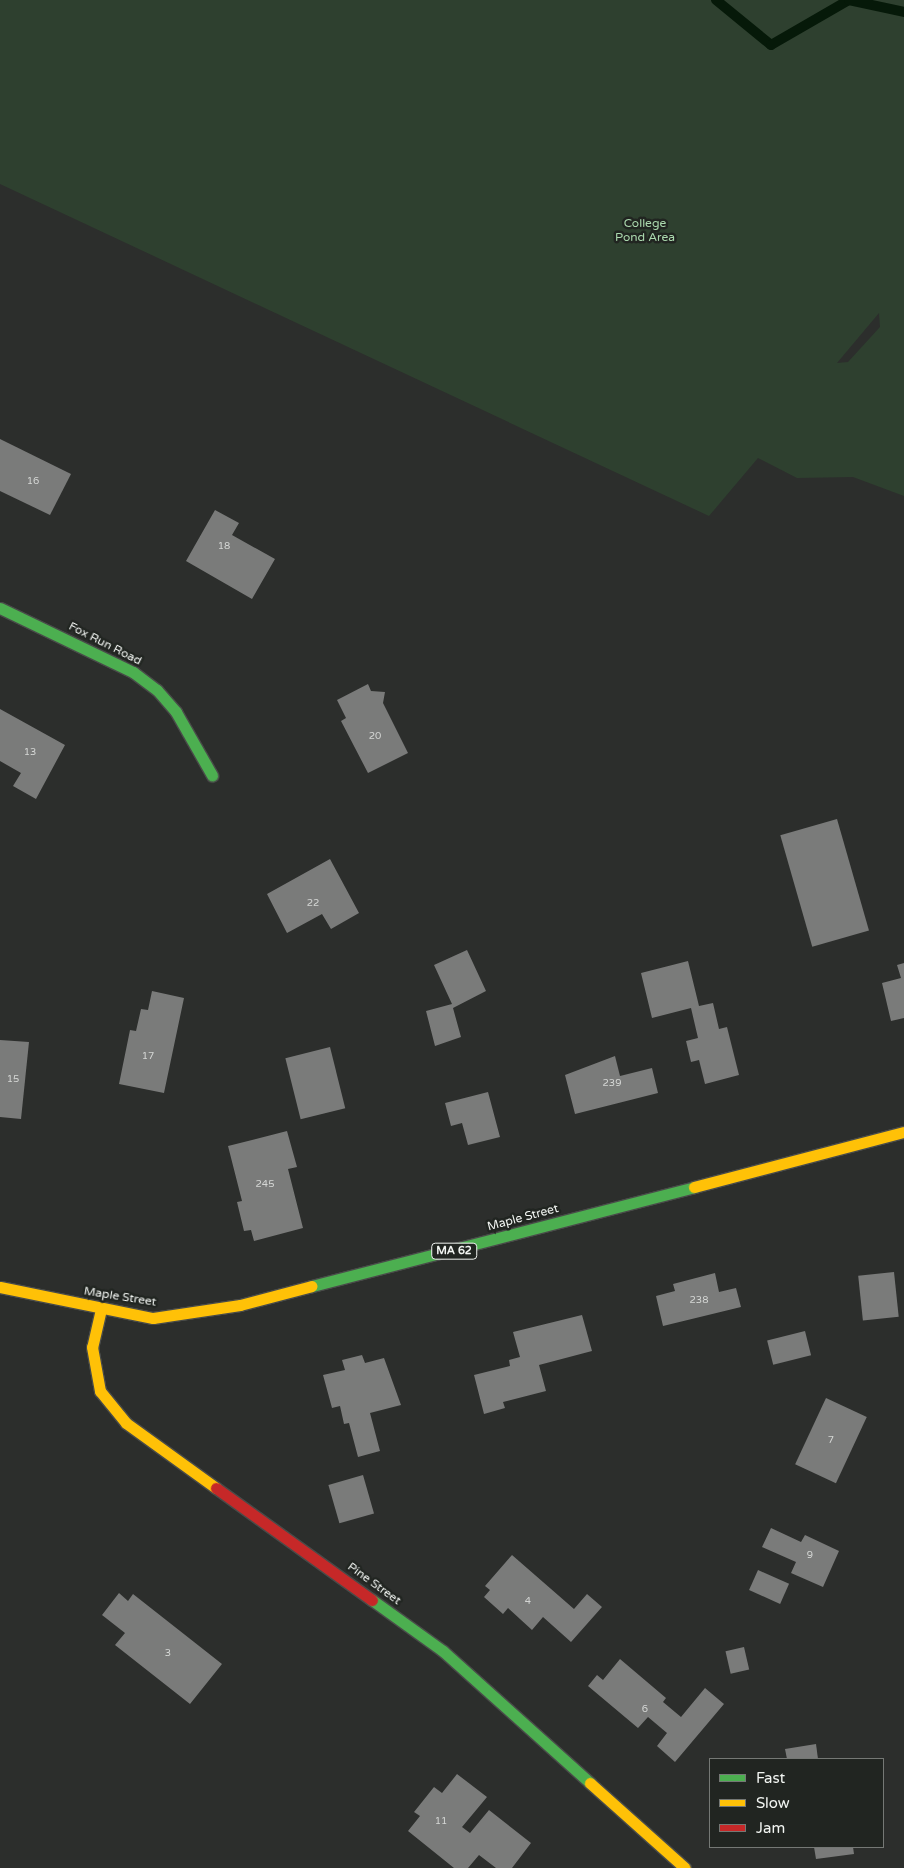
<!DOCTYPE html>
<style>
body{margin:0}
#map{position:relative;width:904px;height:1868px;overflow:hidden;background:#2c2e2c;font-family:"Varela Round",sans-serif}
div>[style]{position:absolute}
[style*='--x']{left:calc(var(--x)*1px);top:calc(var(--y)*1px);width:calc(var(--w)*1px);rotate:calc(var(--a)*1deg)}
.green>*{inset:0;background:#2e402f}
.stream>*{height:10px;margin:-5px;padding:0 5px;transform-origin:5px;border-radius:5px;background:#061909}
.building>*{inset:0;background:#7a7b7a;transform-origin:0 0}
.roads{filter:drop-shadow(1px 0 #494b49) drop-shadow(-1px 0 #494b49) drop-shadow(0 1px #494b49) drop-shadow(0 -1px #494b49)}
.fast>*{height:11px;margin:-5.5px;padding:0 5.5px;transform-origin:5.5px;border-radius:5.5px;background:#4caf50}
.slow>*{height:11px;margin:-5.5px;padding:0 5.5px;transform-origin:5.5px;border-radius:5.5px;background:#ffc107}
.jam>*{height:11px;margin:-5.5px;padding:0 5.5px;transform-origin:5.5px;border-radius:5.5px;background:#c62828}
span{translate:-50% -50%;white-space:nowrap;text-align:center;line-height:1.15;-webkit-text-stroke:5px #212521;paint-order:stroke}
.number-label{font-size:10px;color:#d4d6d4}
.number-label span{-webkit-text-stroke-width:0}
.shield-label span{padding:1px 4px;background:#212521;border:1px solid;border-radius:4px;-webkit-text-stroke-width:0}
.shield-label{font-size:11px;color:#f2f5f2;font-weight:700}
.park-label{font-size:12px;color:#abd9ae}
.street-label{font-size:12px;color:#f2f5f2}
.legend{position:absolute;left:709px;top:1758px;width:175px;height:90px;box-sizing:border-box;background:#212521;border:1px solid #757875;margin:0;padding:6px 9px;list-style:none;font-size:15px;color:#f2f5f2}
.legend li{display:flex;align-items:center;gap:10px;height:25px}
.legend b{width:25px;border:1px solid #757875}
</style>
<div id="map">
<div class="green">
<i style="clip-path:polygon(evenodd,0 0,904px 0,904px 496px,853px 477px,797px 478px,758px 458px,709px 516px,0 184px,0 0,879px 313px,880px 327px,848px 362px,837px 363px,879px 313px)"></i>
</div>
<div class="stream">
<i style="--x:716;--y:0;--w:71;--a:39.3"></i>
<i style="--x:771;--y:45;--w:90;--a:-30"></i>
<i style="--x:849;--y:0;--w:56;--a:12.3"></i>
</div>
<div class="building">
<i style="clip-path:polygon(0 439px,71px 474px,50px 515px,0 491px)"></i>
<i style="clip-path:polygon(215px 510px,239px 523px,232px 535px,275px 559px,252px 599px,186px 561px)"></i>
<i style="clip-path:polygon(368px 684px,371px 691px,385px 692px,383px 703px,408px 753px,368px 773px,341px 721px,346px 718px,337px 700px)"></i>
<i style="clip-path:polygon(0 709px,65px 745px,36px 799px,13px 786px,21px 773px,0 761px)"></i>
<i style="left:837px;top:819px;width:116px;height:59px;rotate:74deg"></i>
<i style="clip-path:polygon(330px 859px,359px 913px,331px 929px,322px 914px,287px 933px,267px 894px)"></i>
<i style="clip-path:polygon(467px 950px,486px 991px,453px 1008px,461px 1037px,435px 1046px,426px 1011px,452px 1004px,434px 965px)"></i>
<i style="clip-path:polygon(688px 961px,699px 1006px,713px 1003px,719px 1029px,727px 1027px,739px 1075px,705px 1084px,699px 1060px,691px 1062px,686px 1041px,698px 1038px,691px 1008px,652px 1018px,641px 973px)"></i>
<i style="clip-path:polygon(904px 963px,904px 1018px,891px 1021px,882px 983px,901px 978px,897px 965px)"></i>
<i style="clip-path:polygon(152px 991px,184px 998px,164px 1093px,119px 1084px,130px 1030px,136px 1031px,141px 1009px,148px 1010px)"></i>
<i style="clip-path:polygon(0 1040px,29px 1042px,21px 1119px,0 1117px)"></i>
<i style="left:330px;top:1047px;width:63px;height:46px;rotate:76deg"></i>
<i style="clip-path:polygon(615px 1056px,620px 1076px,652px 1068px,658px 1093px,575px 1114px,565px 1075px)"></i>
<i style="clip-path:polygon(488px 1092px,500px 1137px,468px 1145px,462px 1123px,451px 1126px,445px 1103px)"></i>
<i style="clip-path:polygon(287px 1131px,297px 1167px,288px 1169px,303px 1228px,254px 1241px,251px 1230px,244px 1231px,237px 1202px,242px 1201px,228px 1146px)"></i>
<i style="left:894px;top:1272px;width:45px;height:36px;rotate:84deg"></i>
<i style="clip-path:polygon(715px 1273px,719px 1292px,736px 1288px,741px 1307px,663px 1326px,656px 1296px,675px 1291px,673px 1284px)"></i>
<i style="clip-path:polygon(582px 1315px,592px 1351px,539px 1365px,546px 1391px,503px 1402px,505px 1408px,484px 1414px,474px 1375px,510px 1366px,509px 1360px,520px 1357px,513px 1332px)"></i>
<i style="left:805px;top:1331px;width:25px;height:39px;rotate:76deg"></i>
<i style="clip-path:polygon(362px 1355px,365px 1363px,384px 1358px,401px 1405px,370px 1413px,380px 1451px,358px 1457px,349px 1423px,344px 1424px,340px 1406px,332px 1408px,323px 1375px,345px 1370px,342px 1360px)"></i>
<i style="left:826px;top:1398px;width:45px;height:73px;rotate:25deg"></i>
<i style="left:363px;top:1475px;width:40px;height:36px;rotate:74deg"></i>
<i style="clip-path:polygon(771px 1528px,801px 1542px,805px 1535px,839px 1551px,823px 1587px,791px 1573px,796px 1562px,762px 1547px)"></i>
<i style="clip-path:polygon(512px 1555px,574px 1609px,587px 1594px,602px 1607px,571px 1642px,543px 1617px,532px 1630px,508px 1608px,503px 1614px,484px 1597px,490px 1590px,485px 1586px)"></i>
<i style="left:758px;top:1570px;width:34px;height:22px;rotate:24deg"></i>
<i style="clip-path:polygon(119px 1593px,128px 1601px,133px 1594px,222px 1664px,190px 1704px,115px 1645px,125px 1633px,102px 1615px)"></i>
<i style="left:744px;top:1647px;width:23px;height:19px;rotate:77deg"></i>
<i style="clip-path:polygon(620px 1659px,666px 1698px,663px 1702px,681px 1717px,705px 1688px,724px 1704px,675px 1762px,657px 1746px,667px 1733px,648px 1717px,638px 1728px,588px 1686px,597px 1675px,603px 1680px)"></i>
<i style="clip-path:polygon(816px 1744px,818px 1759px,787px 1759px,785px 1749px)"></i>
<i style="clip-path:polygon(457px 1774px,487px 1797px,462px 1827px,470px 1833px,489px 1810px,531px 1843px,512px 1868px,496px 1868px,479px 1855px,468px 1868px,454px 1868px,408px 1831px,420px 1816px,414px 1812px,434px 1787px,442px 1793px)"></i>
<i style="clip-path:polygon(814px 1847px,853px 1847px,854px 1854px,816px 1859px)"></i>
</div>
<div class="roads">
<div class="fast">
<i style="--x:0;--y:608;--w:148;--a:25.7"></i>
<i style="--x:133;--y:672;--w:30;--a:37"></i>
<i style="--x:157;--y:690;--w:29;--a:49"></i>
<i style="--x:176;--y:712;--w:73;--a:60.3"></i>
<i style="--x:312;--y:1286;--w:395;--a:-14.5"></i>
<i style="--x:372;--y:1600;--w:87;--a:35.7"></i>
<i style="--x:443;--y:1651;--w:198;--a:41.9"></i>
</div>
<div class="slow">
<i style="--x:694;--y:1187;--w:217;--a:-14.7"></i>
<i style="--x:0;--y:1287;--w:156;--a:11.5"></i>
<i style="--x:153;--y:1318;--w:88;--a:-8.5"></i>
<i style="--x:240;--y:1305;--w:74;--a:-14.8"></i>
<i style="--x:101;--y:1309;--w:39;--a:103"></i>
<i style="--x:92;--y:1347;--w:45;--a:79.7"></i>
<i style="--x:100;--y:1391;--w:41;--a:50.9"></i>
<i style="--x:126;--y:1423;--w:111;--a:35.8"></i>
<i style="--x:590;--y:1783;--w:127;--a:41.8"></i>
</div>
<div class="jam">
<i style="--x:216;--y:1488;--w:192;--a:35.7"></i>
</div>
</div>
<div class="number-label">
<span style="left:33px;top:482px">16</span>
<span style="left:224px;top:547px">18</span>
<span style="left:375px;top:737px">20</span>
<span style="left:30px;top:753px">13</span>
<span style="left:313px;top:904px">22</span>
<span style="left:148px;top:1057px">17</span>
<span style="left:13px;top:1080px">15</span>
<span style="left:612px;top:1084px">239</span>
<span style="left:265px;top:1185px">245</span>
<span style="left:699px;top:1301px">238</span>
<span style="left:831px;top:1441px">7</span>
<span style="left:810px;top:1556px">9</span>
<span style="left:528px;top:1602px">4</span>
<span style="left:168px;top:1654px">3</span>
<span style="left:645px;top:1710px">6</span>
<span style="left:441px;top:1822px">11</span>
</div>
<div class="shield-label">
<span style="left:454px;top:1251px">MA 62</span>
</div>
<div class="park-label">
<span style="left:645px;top:231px">College<br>Pond Area</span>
</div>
<div class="street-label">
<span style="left:105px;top:644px;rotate:27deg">Fox Run Road</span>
<span style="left:523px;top:1218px;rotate:-15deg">Maple Street</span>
<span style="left:120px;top:1297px;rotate:9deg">Maple Street</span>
<span style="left:374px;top:1584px;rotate:36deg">Pine Street</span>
</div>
<ul class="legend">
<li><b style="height:6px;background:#4caf50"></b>Fast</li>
<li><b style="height:6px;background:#ffc107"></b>Slow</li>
<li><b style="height:6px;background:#c62828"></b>Jam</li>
</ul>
</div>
